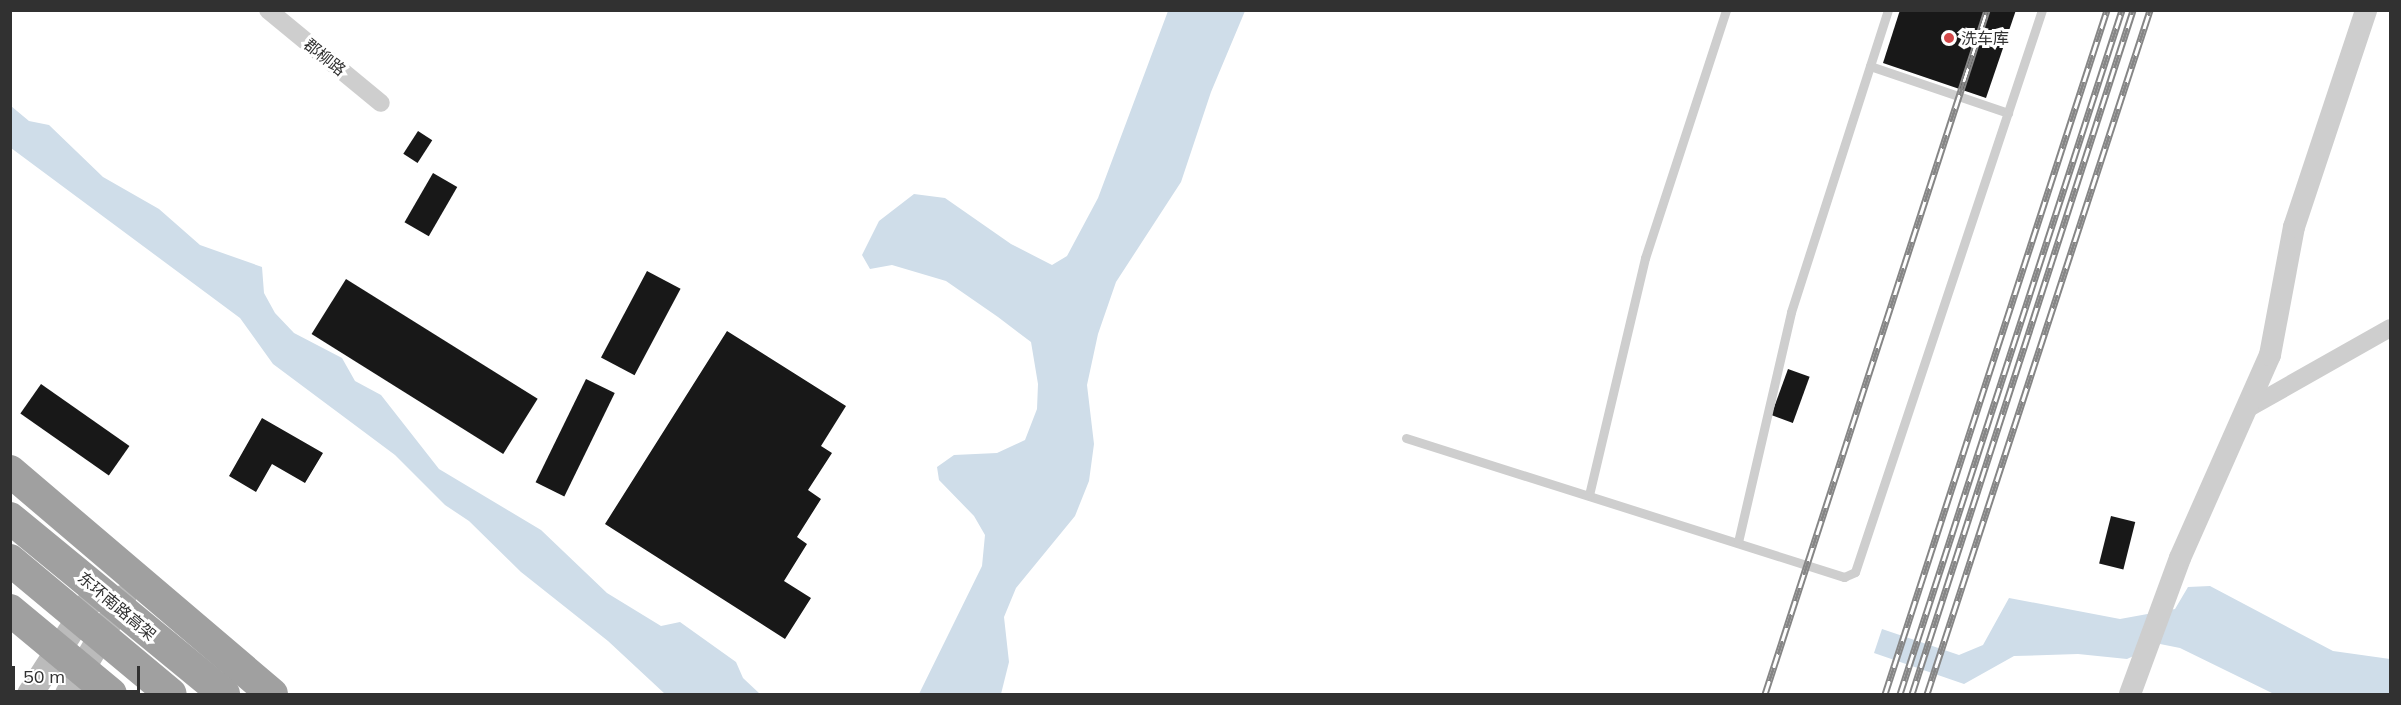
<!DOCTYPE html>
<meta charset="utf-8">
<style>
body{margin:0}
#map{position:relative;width:2401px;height:705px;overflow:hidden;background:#fff;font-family:Mulish,"Noto Sans SC",sans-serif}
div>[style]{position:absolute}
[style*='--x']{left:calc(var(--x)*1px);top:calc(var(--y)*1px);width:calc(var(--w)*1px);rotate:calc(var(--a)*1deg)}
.water>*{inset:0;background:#cfdde9}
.building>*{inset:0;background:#181818;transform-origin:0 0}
.service>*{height:9px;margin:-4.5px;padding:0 4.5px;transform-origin:4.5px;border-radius:4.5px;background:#cecece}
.minor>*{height:18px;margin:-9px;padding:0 9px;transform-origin:9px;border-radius:9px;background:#cecece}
.tertiary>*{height:22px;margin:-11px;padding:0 11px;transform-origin:11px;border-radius:11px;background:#cecece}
.secondary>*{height:26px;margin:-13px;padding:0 13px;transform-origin:13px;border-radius:13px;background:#bbb}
.rail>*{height:7px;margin-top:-3.5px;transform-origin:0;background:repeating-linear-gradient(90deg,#fff 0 14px,#868686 0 28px);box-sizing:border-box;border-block:2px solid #868686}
.trunk-bridge>*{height:32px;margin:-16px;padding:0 16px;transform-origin:16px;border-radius:16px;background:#a0a0a0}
.dots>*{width:16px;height:16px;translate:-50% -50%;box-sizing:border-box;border:3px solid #fff;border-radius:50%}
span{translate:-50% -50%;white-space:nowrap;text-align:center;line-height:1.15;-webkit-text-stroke:6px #fff;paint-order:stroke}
.poi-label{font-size:16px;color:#313131}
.left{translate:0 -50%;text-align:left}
.street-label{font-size:16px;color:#313131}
.frame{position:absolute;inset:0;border:12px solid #313131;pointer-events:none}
.scale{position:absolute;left:12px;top:666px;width:128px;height:27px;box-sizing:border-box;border:3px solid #313131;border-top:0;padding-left:8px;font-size:18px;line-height:21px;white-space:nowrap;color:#313131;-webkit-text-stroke:4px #fff;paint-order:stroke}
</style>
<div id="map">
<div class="water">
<i style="clip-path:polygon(1168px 11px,1245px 11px,1211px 92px,1181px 182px,1116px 282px,1098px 334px,1087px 385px,1094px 444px,1089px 481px,1075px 516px,1016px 588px,1004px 617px,1009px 662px,1001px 694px,919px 694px,982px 566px,985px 535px,974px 516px,939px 480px,937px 467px,954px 455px,997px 453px,1025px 440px,1037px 409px,1038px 384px,1031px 342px,998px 317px,946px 281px,892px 265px,870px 269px,862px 255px,879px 221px,914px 194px,945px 198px,1011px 244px,1052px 265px,1067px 256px,1098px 198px)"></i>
<i style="clip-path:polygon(11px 106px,29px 121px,49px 125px,103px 177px,159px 209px,200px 245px,262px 267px,264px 293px,275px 313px,294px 333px,342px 358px,355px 381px,381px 395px,439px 469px,541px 530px,607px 593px,661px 626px,680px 622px,736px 662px,743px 678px,760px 694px,665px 694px,608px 641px,521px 572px,469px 521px,445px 505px,395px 455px,273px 364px,240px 318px,11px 148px)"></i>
<i style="clip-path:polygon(2210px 586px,2333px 651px,2390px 659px,2390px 694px,2274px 694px,2180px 648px,2160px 644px,2127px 659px,2078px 654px,2014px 656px,1964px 684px,1874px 653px,1882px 629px,1959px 655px,1983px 645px,2009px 598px,2120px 619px,2175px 609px,2188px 587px)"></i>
</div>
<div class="building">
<i style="clip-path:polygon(1900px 10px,2016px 10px,1986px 98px,1883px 63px)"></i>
<i style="left:418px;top:131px;width:17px;height:27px;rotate:33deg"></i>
<i style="left:433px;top:173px;width:28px;height:57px;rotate:30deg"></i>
<i style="left:647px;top:271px;width:38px;height:98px;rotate:28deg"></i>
<i style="left:346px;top:279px;width:226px;height:65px;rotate:32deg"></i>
<i style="clip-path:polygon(727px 331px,846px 406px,821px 446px,832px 453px,808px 490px,821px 499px,797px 537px,807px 544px,784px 581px,811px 598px,785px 639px,605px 524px)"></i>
<i style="left:1788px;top:369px;width:23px;height:49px;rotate:20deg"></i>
<i style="left:586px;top:379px;width:32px;height:115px;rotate:26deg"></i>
<i style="left:41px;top:384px;width:108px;height:36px;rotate:35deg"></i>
<i style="clip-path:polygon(262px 418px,323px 453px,305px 483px,272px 464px,256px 492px,229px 476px)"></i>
<i style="left:2111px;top:516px;width:25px;height:49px;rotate:14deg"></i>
</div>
<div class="service">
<i style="--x:1870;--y:66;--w:146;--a:18.8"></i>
<i style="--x:1406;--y:438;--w:460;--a:17.6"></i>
<i style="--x:1844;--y:577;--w:12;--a:-24"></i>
<i style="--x:1855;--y:572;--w:592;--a:-71.6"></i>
<i style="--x:1589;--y:495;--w:244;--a:-76.7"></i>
<i style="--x:1645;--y:258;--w:261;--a:-71.9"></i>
<i style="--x:1738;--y:542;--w:236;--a:-77"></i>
<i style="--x:1791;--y:312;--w:317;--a:-72.2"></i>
</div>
<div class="minor">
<i style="--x:268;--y:10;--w:146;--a:39.5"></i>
<i style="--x:2247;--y:409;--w:164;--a:-29.5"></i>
</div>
<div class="tertiary">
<i style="--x:2130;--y:694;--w:145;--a:-69.8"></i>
<i style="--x:2180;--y:558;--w:222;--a:-66.1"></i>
<i style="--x:2270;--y:355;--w:130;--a:-79.4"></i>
<i style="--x:2294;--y:227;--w:229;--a:-71.6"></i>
</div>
<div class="secondary">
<i style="--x:30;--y:694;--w:108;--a:-57"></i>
<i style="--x:68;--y:694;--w:111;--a:-60.2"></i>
</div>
<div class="rail">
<i style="--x:1765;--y:694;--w:719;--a:-72.02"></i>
<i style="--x:1885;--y:694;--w:719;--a:-72.02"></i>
<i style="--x:1900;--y:694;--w:719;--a:-72.02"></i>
<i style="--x:1912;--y:694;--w:719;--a:-72.09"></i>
<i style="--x:1927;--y:694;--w:719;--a:-71.94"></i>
</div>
<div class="trunk-bridge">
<i style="--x:10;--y:471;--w:344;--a:40.4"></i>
<i style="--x:10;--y:518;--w:277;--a:39.4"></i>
<i style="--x:10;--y:560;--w:209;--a:39.8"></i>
<i style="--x:10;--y:610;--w:131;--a:39.7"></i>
</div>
<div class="dots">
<i style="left:1949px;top:38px;background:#d34748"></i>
</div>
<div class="poi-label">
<span class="left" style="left:1961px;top:38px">洗车库</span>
</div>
<div class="street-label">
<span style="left:325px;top:57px;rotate:39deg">郡柳路</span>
<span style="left:117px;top:606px;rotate:40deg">东环南路高架</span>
</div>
<div class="frame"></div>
<div class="scale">50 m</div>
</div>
